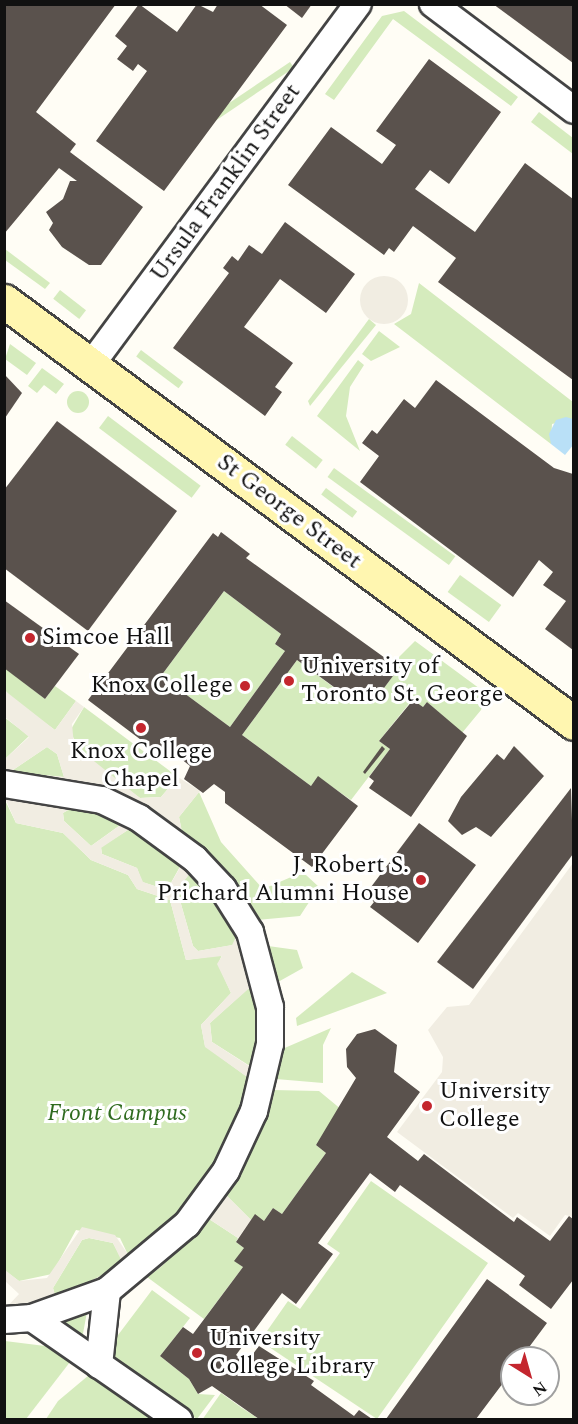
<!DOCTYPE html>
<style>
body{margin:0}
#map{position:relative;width:578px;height:1424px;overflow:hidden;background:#fffdf5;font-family:Spectral,serif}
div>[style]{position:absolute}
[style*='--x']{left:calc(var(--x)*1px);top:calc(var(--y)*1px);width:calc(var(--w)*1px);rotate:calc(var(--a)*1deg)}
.green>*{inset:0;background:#d5ebbd;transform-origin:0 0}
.round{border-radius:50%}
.plaza>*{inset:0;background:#f1ede2}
.water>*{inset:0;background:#b9e0f7}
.building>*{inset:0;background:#5a524d}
.roads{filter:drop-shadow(2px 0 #444) drop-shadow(-2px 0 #444) drop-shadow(0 2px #444) drop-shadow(0 -2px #444)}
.street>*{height:26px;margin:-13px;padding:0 13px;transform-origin:13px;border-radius:13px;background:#fff}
.secondary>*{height:33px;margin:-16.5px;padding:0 16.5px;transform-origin:16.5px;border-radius:16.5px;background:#fff6b0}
.dots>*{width:16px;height:16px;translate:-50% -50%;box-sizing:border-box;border:3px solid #fff;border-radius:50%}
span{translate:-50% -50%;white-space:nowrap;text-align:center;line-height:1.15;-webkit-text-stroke:6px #fff;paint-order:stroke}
.street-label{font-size:24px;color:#111}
.poi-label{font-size:24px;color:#111}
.left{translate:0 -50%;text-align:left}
.right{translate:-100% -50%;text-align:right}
.park-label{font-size:24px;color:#2f6b1f;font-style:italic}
.frame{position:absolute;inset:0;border:6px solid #111;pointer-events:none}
.north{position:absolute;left:500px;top:1346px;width:60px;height:60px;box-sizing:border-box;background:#fff;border:2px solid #a0a0a0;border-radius:50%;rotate:143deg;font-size:16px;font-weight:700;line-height:24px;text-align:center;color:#111}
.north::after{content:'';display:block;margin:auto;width:21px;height:27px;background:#c4262e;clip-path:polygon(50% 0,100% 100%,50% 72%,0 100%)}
</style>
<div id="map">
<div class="green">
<i style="clip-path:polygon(404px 11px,518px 97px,511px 106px,393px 19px,334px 100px,325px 94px,382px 16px)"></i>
<i style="left:290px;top:62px;width:7px;height:183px;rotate:56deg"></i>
<i style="clip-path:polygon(539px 112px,573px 138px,573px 154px,531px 122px)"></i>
<i style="clip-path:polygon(5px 249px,50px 283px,45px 289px,5px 260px)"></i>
<i style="clip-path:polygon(419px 283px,573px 402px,573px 419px,552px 424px,551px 444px,394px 324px,411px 314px)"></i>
<i style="left:60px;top:290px;width:33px;height:11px;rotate:38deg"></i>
<i style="clip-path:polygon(369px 319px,376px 325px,310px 406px,308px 401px)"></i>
<i style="clip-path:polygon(379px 331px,400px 347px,371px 361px,362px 354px)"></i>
<i style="clip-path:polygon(10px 344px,36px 363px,27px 375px,5px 359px)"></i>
<i style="left:141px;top:350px;width:53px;height:8px;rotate:37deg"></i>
<i style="clip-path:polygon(358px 360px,364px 365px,350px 387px,346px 416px,360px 451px,317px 416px)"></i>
<i style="clip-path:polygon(42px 368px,64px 384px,56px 394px,44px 385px,37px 393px,28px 386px)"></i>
<i class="round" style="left:67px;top:391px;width:22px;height:22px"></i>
<i style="left:108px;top:416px;width:116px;height:15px;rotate:37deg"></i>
<i style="left:292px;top:436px;width:39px;height:11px;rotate:38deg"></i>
<i style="left:334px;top:468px;width:150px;height:11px;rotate:36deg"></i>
<i style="left:326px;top:488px;width:39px;height:8px;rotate:37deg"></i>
<i style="left:460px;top:575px;width:51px;height:21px;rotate:36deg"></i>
<i style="clip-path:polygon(224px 591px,281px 634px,275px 644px,285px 651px,230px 727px,161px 676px)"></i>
<i style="clip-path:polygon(415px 641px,487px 694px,481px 710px,462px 733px,427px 702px,423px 707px,412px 700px,379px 741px,390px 749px,351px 800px,318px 777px,311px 786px,242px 735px,297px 660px,348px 698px,356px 688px,372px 704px,399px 668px,393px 663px)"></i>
<i style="clip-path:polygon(5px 668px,45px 699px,55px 686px,76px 701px,55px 730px,13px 700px,5px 690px)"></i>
<i style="clip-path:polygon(84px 707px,178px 777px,161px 797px,140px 798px,83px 757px,70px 731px)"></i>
<i style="clip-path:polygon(4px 717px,29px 736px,5px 759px,4px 759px)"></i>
<i style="clip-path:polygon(47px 747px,57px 754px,64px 777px,10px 772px)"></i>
<i style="clip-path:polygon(199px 792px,221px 842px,263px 889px,296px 875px,306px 875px,319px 887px,300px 916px,257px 920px,221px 868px,182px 832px,179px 817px)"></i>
<i style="clip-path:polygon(4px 798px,16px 823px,63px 833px,91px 860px,128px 875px,137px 889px,170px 900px,186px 960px,222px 955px,218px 964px,231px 993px,201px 1025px,205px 1046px,250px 1079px,222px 1155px,169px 1228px,130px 1259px,120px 1238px,76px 1230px,52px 1274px,19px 1281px,4px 1270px)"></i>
<i style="clip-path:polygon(75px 806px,97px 812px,123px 823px,91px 846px,64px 821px,63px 813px)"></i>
<i style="clip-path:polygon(131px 828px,182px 863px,167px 890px,142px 882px,137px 868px,102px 854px,101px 847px)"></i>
<i style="clip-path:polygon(191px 871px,237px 935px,233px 945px,198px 951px,193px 946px,177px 890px)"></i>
<i style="clip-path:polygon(268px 946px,297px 950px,303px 968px,278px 982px)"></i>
<i style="clip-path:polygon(352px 972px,387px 993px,297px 1026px,296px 1018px)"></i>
<i style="clip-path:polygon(254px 983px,258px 1024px,253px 1068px,212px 1042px,210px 1023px)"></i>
<i style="clip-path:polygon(331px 1028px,323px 1045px,323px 1083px,276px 1079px,280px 1050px)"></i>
<i style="clip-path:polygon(273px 1090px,319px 1091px,342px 1110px,316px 1145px,326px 1153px,282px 1214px,273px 1208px,264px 1221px,255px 1215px,251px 1220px,226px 1195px,244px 1166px)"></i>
<i style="clip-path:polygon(371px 1181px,488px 1263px,377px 1419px,260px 1341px,288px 1301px,300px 1309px,340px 1253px,327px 1244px)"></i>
<i style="clip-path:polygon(209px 1219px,238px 1238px,236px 1242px,244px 1248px,235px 1261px,243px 1267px,204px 1319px,147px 1277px)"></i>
<i style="clip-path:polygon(89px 1238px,113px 1243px,124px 1264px,56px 1299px,53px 1288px,82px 1240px)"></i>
<i style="clip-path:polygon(152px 1290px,190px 1318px,160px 1356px,189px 1379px,198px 1394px,215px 1395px,197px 1419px,113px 1361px,109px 1347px)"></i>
<i style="clip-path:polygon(87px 1312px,82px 1339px,54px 1324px,71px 1319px)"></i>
<i style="clip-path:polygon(5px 1341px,45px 1346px,70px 1362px,26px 1419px,5px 1419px)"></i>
<i style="clip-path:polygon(89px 1375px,152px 1419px,46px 1419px,58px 1401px)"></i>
<i style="clip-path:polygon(221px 1393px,242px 1408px,259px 1419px,202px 1420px)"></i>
</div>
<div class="plaza">
<i class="round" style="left:360px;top:276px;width:48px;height:48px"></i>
<i style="clip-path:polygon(evenodd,4px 690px,55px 730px,76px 701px,84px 707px,72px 724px,74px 745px,140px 798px,161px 797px,178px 777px,200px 791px,179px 817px,182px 832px,221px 868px,257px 920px,278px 982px,281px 1008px,276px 1079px,265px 1115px,226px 1195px,251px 1220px,238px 1238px,209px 1219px,161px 1267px,114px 1301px,54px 1324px,5px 1309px,19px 1294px,5px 1281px,5px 1270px,19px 1281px,47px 1278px,82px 1227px,115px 1235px,131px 1259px,195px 1199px,222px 1155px,250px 1079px,205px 1047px,201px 1025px,231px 993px,217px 964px,222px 956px,186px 960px,170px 900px,137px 889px,128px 875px,91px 860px,63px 833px,16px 823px,5px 798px,5px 759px,29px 737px,5px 717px,4px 690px,47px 747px,57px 754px,64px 777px,10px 772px,47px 747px,4px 690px,75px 806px,97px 812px,122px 824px,91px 846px,64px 821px,63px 813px,75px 806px,4px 690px,131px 828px,182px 864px,167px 890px,143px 882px,137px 868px,102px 854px,101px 848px,131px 828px,4px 690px,191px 872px,237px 935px,232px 945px,198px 951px,193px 946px,177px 890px,191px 872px,4px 690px,254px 984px,258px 1024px,252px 1068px,212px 1042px,210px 1023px,254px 984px,4px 690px,89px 1238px,113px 1243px,123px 1264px,56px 1299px,53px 1288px,82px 1240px,89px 1238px)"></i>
<i style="clip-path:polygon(573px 863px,573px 1217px,565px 1215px,550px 1236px,518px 1213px,513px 1218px,397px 1132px,442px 1072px,443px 1057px,428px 1030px,447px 1007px,469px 1005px)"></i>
</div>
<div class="water">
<i style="clip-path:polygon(566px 417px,573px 419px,574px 444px,565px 455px,551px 444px,549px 434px,556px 420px)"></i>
</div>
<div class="building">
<i style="clip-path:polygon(4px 4px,116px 4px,36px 112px,76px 144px,70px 152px,143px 207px,101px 265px,89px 265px,62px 247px,49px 230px,53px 223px,46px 212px,63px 199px,70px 181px,77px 181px,59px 168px,4px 234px)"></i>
<i style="clip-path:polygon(139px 4px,177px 32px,197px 4px,213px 12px,218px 4px,259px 4px,287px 25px,164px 191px,96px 141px,147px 71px,138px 64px,133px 71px,117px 59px,127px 46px,115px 36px)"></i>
<i style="clip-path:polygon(284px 4px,312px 4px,302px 18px)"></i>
<i style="clip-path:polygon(493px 4px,573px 4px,573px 63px)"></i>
<i style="clip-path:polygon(429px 59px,501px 112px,449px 184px,430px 170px,415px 189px,475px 232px,525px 163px,573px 199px,573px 380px,438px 282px,456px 258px,413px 226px,394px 252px,389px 248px,384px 255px,288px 185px,331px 127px,382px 164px,396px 145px,376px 131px)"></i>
<i style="clip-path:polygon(285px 222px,355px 274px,326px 313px,280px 279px,244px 327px,293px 363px,275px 387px,282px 392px,265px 416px,173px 348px,229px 273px,223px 268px,232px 256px,238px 261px,249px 245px,262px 254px)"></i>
<i style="clip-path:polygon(5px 375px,22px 393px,5px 418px)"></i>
<i style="clip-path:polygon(436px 380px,554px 468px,573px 474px,573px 650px,545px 629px,566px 601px,543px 585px,553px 572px,539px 560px,513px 597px,360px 482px,379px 456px,362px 443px,372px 430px,377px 434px,404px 399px,415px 408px)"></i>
<i style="clip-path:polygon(57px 421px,177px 511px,88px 631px,4px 568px,4px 490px)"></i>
<i style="clip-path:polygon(evenodd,221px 532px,250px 554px,246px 558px,399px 668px,372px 704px,356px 688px,349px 698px,297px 660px,242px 735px,311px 786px,318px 776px,358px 806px,312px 867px,225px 803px,225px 792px,214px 784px,203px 793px,184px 779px,190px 766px,180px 758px,169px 761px,88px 700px,213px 533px,218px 537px,221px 532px,224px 591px,281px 634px,275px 644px,285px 651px,230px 727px,161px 676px,224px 591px)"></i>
<i style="clip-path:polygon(4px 600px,79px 654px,45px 699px,4px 668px)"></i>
<i style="clip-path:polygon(413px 700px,423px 707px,427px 702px,467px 736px,411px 817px,369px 788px,374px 781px,369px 777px,390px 749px,379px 741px)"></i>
<i style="clip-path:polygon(382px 746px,385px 749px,365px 774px,363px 772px)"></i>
<i style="clip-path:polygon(514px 746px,544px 776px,491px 837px,476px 827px,462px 835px,448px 821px,461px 797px,497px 754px,504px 760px)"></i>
<i style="clip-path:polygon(571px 788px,573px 854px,473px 989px,437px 962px)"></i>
<i style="clip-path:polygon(419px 823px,476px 865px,418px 943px,370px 907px,374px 902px,365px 895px)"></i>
<i style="clip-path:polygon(375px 1029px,397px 1045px,394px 1072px,420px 1092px,387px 1137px,418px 1161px,424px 1154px,514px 1222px,517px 1217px,550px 1241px,569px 1216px,573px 1219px,573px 1280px,551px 1309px,519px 1285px,525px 1276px,400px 1185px,395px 1192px,370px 1173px,318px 1243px,333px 1254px,296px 1304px,282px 1293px,236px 1355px,246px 1363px,259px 1346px,314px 1381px,311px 1385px,354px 1416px,359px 1410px,372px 1419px,259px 1419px,212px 1386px,198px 1394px,189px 1379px,160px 1356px,183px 1327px,193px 1334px,243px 1267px,234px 1261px,244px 1248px,236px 1242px,255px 1214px,264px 1221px,273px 1208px,282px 1214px,326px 1153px,316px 1145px,356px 1078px,347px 1067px,346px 1049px,357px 1034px)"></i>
<i style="clip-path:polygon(487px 1279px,547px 1323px,521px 1358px,512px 1358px,512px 1371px,476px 1419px,386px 1419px)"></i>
</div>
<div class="roads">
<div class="street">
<i style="--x:433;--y:4;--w:176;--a:36.9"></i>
<i style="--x:93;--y:362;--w:445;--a:-53.5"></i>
<i style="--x:4;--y:784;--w:99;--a:9.3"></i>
<i style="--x:102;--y:800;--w:41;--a:25.9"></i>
<i style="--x:139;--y:818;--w:69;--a:36.2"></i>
<i style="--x:195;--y:859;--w:41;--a:47"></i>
<i style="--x:223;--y:889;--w:51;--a:57.9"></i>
<i style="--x:250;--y:932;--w:78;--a:75.1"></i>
<i style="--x:270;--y:1007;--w:37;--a:90"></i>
<i style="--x:270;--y:1044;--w:69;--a:103.4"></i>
<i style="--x:254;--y:1111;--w:66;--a:115"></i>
<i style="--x:226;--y:1171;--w:66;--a:126.3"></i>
<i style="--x:187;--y:1224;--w:104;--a:140.1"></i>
<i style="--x:107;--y:1291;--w:80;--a:160.2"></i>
<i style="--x:32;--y:1318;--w:28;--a:176"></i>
<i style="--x:32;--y:1318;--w:179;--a:34.8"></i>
<i style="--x:99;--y:1365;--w:74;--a:-83.8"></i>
</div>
<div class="secondary">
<i style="--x:4;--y:301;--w:709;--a:36.51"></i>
</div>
</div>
<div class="dots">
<i style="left:30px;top:638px;background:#c4262e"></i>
<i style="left:289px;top:681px;background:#c4262e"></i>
<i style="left:245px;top:686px;background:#c4262e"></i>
<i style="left:141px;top:728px;background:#c4262e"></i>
<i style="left:421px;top:880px;background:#c4262e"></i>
<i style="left:427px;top:1106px;background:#c4262e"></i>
<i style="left:197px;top:1353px;background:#c4262e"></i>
</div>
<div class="street-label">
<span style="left:226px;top:183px;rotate:-54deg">Ursula Franklin Street</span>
<span style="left:289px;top:512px;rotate:37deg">St George Street</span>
</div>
<div class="poi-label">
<span class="left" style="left:42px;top:638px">Simcoe Hall</span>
<span class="left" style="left:301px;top:681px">University of<br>Toronto St. George</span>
<span class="right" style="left:233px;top:686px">Knox College</span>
<span style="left:141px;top:766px">Knox College<br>Chapel</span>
<span class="right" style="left:409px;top:880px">J. Robert S.<br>Prichard Alumni House</span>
<span class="left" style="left:439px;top:1106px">University<br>College</span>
<span class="left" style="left:209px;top:1353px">University<br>College Library</span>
</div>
<div class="park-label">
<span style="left:117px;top:1114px">Front Campus</span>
</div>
<div class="frame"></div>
<div class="north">N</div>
</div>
